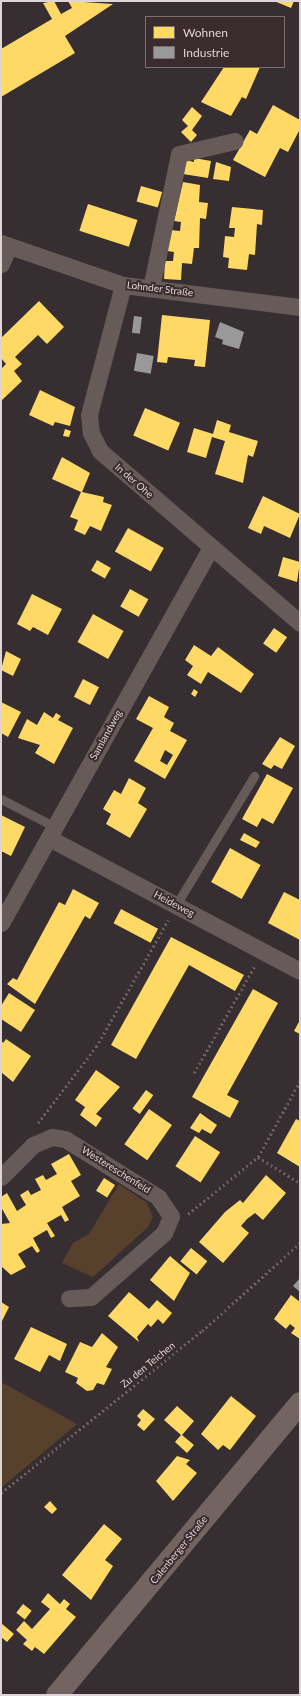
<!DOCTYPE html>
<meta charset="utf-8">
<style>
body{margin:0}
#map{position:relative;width:301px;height:1696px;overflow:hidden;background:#362e30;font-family:Lato,sans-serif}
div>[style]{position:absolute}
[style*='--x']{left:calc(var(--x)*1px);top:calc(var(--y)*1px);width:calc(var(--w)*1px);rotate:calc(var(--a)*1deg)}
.green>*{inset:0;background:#57412d}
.homes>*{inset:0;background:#ffd966;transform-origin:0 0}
.industry>*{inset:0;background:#999;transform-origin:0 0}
.path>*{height:2.5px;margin-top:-1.25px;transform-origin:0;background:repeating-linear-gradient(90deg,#6c6361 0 2px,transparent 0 5px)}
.lane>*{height:9px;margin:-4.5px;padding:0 4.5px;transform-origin:4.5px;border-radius:4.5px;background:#665b59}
.street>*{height:17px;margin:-8.5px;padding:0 8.5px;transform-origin:8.5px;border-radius:8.5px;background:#665b59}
.secondary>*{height:22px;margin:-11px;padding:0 11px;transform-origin:11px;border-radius:11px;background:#726461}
span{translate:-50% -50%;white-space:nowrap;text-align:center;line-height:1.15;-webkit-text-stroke:4px #392b2e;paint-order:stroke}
.street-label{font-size:10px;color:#dfd5d7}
.frame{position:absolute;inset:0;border:2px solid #dfd5d7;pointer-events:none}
.legend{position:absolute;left:145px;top:16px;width:140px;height:52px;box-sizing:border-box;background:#392b2e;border:1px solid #7b6f72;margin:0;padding:5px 7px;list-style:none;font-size:12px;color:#dfd5d7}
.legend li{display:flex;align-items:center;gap:8px;height:20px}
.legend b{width:20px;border:1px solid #7b6f72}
</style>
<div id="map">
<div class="green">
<i style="clip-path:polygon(119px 1184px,147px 1203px,153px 1217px,148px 1227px,93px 1277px,62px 1263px,73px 1243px,89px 1234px)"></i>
<i style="clip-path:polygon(1px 1382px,77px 1424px,1px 1488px)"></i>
</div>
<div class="homes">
<i style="clip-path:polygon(54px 1px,61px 14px,72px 8px,68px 1px,113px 4px,65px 36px,75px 53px,1px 97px,1px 49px,52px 19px,43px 3px)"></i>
<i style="clip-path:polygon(274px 1px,294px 1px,291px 8px)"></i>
<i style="clip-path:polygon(224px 67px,260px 67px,246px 99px,242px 97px,231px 116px,201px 102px)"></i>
<i style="clip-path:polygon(273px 105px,300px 120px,300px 129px,288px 152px,280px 148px,265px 177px,233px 160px,250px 130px,257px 134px)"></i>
<i style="clip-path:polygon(192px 107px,202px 116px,192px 130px,197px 135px,191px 142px,181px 132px,188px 126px,182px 120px)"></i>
<i style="clip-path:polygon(194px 158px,211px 161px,208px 178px,183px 174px,185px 160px,194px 162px)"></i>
<i style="clip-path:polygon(216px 162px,231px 167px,229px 181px,213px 179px)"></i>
<i style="clip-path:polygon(183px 182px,200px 185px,199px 202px,208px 203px,206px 219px,200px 218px,199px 248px,194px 248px,192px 264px,182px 263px,181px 280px,164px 279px,165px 261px,173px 261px,174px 252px,167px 251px,170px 230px,180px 231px,181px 222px,174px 221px)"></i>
<i style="left:141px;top:186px;width:22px;height:16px;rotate:16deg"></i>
<i style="left:88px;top:204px;width:52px;height:28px;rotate:18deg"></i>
<i style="clip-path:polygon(232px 207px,263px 210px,262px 225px,257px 224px,255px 255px,249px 254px,247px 270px,228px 268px,229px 258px,223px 257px,225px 236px,234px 237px,235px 228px,229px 228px)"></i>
<i style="clip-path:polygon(39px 301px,64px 327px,47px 344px,38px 335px,15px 357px,22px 364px,14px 371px,22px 381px,1px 401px,1px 369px,6px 364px,1px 358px,1px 338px)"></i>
<i style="clip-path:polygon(162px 315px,210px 320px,205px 367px,194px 366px,195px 360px,168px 357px,167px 363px,157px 362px)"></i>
<i style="clip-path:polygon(40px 390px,75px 407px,70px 426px,55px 422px,53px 426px,29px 415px)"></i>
<i style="left:145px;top:408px;width:38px;height:30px;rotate:23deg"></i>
<i style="clip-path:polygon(217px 420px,231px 425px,229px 432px,258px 441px,253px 457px,248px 455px,243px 483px,215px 474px,225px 441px,212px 437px,206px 458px,187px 452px,194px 428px,213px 434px)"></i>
<i style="clip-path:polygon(65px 429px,71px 431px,69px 437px,63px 436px)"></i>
<i style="clip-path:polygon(62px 457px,90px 473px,82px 492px,104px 497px,103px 502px,112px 505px,101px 531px,90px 526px,85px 535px,74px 530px,78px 520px,70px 517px,81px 492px,52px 479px)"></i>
<i style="clip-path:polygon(263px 496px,300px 514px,290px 538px,264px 526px,261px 534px,248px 528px)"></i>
<i style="left:128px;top:528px;width:41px;height:27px;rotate:29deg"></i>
<i style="clip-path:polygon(283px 557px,300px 562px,297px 582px,278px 576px)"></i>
<i style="left:97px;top:560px;width:16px;height:12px;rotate:30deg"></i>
<i style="left:130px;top:589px;width:21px;height:20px;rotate:29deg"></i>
<i style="clip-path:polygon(32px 594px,62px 609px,48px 635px,33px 627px,30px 631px,17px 624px)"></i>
<i style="left:93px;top:614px;width:35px;height:32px;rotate:29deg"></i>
<i style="left:274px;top:628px;width:16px;height:19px;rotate:35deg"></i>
<i style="clip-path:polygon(194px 645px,211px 656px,218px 647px,254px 674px,241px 693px,208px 672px,201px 684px,187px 675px,193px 666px,185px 660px)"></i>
<i style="clip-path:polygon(6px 651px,21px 659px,13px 676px,1px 670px)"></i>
<i style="left:83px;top:679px;width:18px;height:20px;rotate:27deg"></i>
<i style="clip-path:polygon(194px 689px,198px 692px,195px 697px,191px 694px)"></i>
<i style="clip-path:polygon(evenodd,149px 696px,169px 707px,164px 717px,174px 723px,170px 731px,187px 740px,165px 779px,134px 761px,153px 728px,136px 719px,149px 696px,165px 750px,173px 755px,167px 765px,160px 761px,165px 750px)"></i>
<i style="clip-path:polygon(1px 702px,21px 712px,8px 737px,1px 733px)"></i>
<i style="clip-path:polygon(44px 712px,53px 718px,56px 713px,61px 716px,58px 720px,73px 728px,54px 764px,35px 753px,40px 745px,18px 738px,27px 719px,37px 725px)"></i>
<i style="clip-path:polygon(280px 737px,295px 746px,282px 769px,274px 765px,271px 769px,262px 764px)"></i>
<i style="clip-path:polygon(267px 774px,293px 788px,273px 824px,262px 818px,257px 827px,242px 819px)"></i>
<i style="clip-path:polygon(129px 778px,146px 788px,138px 803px,147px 809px,130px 838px,106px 824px,111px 814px,103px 809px,114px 790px,121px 794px)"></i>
<i style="clip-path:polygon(1px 815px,25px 827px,11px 856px,1px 851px)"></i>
<i style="clip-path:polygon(244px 833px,260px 842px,256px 848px,240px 840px)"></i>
<i style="left:230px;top:848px;width:35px;height:39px;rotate:29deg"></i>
<i style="clip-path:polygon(73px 889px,99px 903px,90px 919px,85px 916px,35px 1004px,7px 984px,13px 978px,17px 980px,59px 902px,65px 905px)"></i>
<i style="clip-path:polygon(284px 892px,300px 900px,300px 940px,268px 923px)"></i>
<i style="left:121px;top:909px;width:42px;height:16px;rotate:28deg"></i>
<i style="clip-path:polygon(171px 937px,244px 975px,235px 991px,189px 965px,136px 1059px,111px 1045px)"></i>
<i style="clip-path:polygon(253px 989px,278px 1003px,227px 1095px,239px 1101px,230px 1118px,192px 1097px)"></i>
<i style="clip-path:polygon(9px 993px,35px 1010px,21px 1032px,1px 1019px,1px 1006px)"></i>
<i style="clip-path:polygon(300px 1020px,300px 1034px,294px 1031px)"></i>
<i style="clip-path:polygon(6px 1039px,31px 1056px,13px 1082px,1px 1072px,1px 1040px,3px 1043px)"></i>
<i style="clip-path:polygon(96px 1070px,120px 1087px,96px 1114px,102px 1118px,96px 1127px,80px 1115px,85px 1107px,75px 1100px)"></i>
<i style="left:146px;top:1090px;width:9px;height:23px;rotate:36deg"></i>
<i style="left:149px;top:1109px;width:28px;height:43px;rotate:35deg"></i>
<i style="clip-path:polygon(200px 1113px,217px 1125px,211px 1134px,202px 1129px,199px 1133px,190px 1128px)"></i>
<i style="clip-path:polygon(296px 1119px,300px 1121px,300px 1167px,277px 1153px)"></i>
<i style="left:195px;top:1136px;width:30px;height:36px;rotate:33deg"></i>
<i style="clip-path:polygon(69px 1154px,81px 1175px,71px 1181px,80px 1196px,62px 1207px,69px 1220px,65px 1222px,61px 1215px,47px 1223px,55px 1236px,51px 1238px,47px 1230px,33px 1238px,40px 1251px,37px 1253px,32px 1246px,18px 1254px,26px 1267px,11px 1275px,1px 1266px,1px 1224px,10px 1223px,1px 1207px,1px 1197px,7px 1193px,17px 1211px,26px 1205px,20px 1195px,28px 1190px,31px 1195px,41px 1190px,35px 1179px,43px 1175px,46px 1180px,57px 1174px,51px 1164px)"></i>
<i style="clip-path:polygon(266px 1175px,286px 1193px,263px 1220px,255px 1213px,247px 1219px,241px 1226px,249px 1233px,223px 1263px,199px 1242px,225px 1212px,240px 1200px,243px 1203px)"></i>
<i style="left:104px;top:1178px;width:13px;height:15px;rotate:32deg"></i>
<i style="left:191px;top:1248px;width:21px;height:17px;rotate:39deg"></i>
<i style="clip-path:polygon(170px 1256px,190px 1273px,174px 1301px,150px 1280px)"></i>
<i style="clip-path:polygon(129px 1292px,149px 1309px,157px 1300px,172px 1313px,163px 1324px,158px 1319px,151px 1327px,148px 1324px,137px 1337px,139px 1342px,108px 1316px)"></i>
<i style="clip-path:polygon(291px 1295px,300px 1302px,300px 1339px,291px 1333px,295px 1328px,290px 1324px,286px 1329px,274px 1319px)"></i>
<i style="clip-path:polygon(1px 1302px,9px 1307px,1px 1323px)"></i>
<i style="clip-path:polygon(31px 1327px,67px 1344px,60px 1361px,49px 1355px,40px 1372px,14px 1359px)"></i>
<i style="clip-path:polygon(102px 1333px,118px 1347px,106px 1367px,112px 1369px,104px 1385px,97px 1383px,93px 1390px,87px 1391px,76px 1383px,78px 1378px,65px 1372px,80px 1342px,92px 1347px)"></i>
<i style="clip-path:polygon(231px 1396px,256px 1416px,230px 1450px,223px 1445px,218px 1450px,201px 1434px)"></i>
<i style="clip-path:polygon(177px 1406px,194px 1421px,182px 1435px,194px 1445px,187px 1453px,175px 1442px,181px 1435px,164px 1420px)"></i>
<i style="clip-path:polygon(143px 1409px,155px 1419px,144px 1431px,137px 1425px,141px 1420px,137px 1416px)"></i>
<i style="clip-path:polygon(177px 1456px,190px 1460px,186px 1464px,197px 1473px,173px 1501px,156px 1481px)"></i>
<i style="clip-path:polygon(50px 1501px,57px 1509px,52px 1514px,44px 1507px)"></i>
<i style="clip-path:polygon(104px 1524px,122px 1539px,105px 1560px,113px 1566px,91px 1600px,62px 1575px)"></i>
<i style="clip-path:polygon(48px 1593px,60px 1604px,64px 1599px,70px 1604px,66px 1609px,76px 1617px,44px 1654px,35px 1647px,32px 1651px,23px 1644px,27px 1640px,16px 1630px,24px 1621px,32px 1629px,50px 1609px,41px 1602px)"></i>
<i style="left:23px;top:1604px;width:11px;height:11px;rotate:38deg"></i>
<i style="clip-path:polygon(1px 1623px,14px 1634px,7px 1642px,1px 1637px)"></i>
</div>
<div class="industry">
<i style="left:134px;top:316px;width:8px;height:17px;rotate:7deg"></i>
<i style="clip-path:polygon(220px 322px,244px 332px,239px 349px,222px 344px,223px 340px,215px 337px)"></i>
<i style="left:137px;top:353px;width:17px;height:18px;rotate:10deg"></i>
<i style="clip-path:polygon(300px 1278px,300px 1292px,293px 1286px)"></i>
</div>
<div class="path">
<i style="--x:194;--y:1073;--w:122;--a:-60.5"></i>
<i style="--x:38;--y:1123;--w:96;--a:-52.7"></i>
<i style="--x:96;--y:1047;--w:146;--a:-60.4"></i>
<i style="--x:258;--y:1157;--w:49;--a:31.8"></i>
<i style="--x:188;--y:1214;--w:90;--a:-39.2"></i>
<i style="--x:258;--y:1157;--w:87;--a:-61.1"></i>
<i style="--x:1;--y:1493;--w:258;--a:-38.9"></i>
<i style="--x:202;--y:1331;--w:132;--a:-41.9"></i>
</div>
<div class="lane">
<i style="--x:1;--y:799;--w:61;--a:27.4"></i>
<i style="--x:176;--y:905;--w:151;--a:-58.8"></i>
</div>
<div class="street">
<i style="--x:1;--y:243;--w:129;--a:19"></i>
<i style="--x:123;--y:285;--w:178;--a:7.1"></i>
<i style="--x:1;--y:264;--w:20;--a:-66"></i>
<i style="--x:123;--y:285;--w:134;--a:104.7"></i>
<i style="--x:89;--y:415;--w:18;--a:84"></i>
<i style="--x:91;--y:433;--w:20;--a:63"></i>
<i style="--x:100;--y:451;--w:264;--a:40.7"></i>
<i style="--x:151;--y:288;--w:137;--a:-78.2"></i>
<i style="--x:179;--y:154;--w:57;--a:-13.1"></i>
<i style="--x:49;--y:838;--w:284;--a:27.9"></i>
<i style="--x:1;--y:923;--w:430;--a:-60.8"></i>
<i style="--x:1;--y:1177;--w:45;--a:-45"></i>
<i style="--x:33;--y:1145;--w:21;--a:-23"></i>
<i style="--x:52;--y:1137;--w:13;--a:9"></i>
<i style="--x:65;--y:1139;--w:110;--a:31.9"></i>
<i style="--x:158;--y:1197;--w:23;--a:56"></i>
<i style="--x:171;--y:1216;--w:18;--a:112"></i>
<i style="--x:164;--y:1233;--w:97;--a:138.8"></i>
<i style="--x:91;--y:1297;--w:22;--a:177"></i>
</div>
<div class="secondary">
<i style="--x:57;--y:1695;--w:380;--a:-50.2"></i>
</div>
<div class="street-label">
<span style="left:160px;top:289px;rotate:7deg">Lohnder Straße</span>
<span style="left:134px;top:481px;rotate:41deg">In der Ohe</span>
<span style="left:106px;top:735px;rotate:-61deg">Samlandweg</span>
<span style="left:174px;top:904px;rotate:28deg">Heideweg</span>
<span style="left:116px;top:1170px;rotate:32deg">Westereschenfeld</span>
<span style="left:148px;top:1365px;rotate:-39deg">Zu den Teichen</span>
<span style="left:179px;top:1550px;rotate:-51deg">Calenberger Straße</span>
</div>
<div class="frame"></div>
<ul class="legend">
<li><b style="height:11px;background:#ffd966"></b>Wohnen</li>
<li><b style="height:11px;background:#999"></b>Industrie</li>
</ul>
</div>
